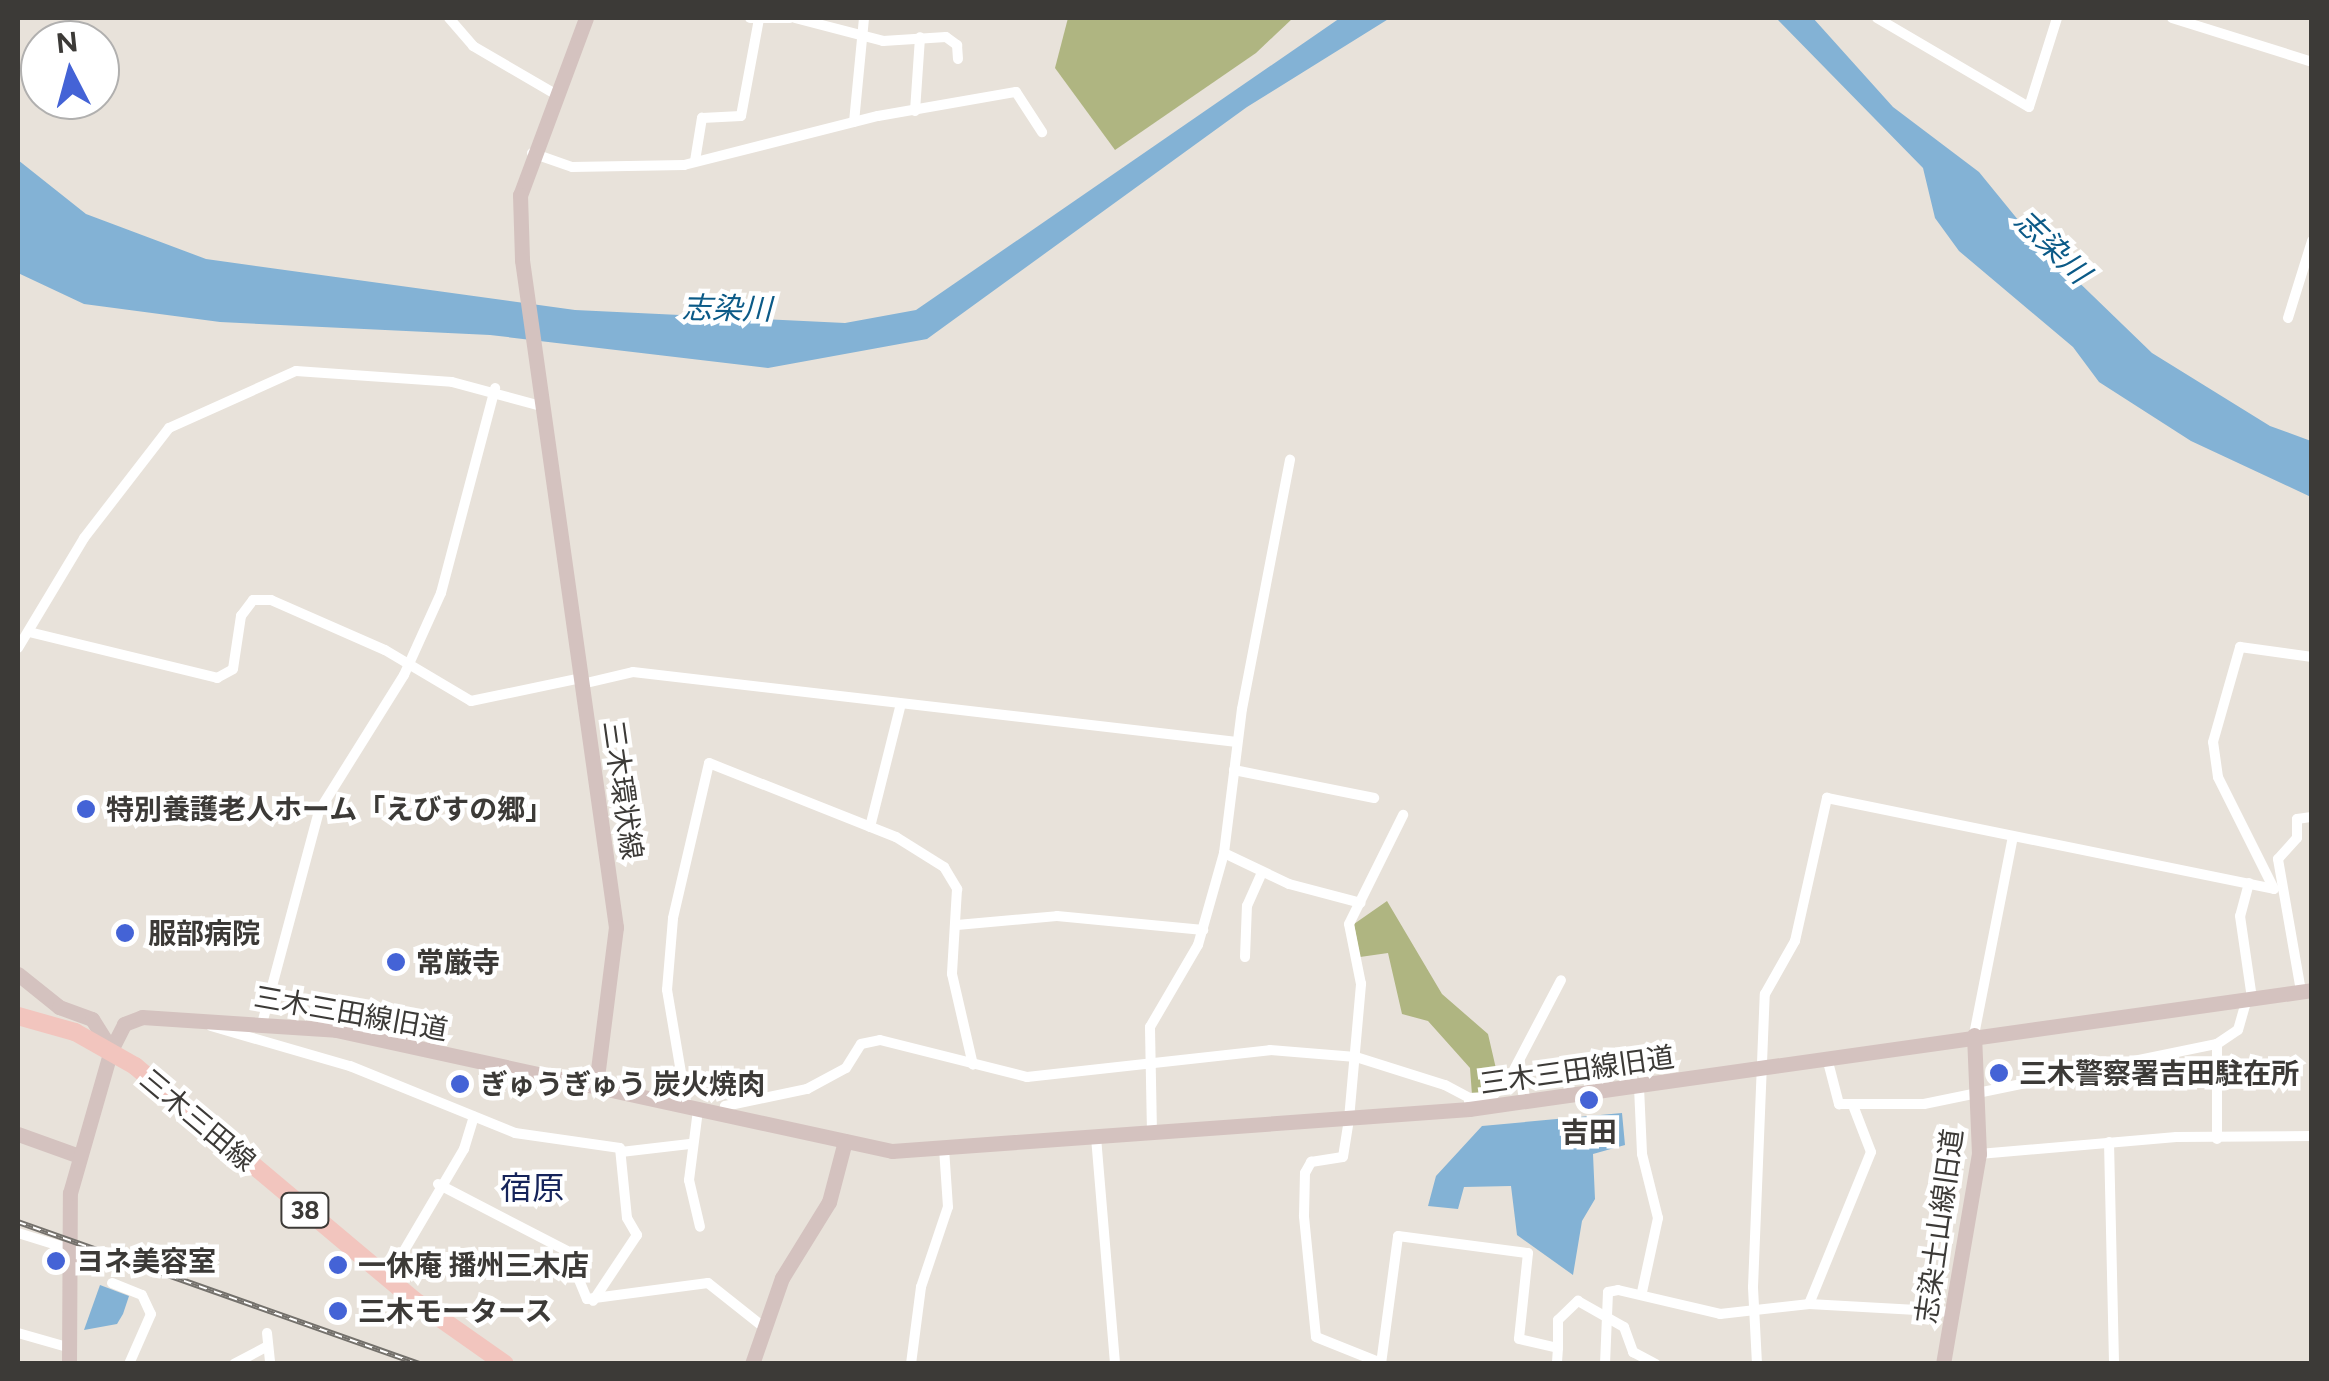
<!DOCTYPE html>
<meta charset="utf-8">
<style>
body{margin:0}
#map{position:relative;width:2329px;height:1381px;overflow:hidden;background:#e8e2da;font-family:Figtree,"Noto Sans JP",sans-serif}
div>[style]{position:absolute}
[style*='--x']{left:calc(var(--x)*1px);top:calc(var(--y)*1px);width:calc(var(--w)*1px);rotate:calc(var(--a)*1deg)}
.forest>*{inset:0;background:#afb581}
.water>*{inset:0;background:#83b2d5}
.street>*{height:10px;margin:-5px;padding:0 5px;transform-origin:5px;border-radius:5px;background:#fff}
.secondary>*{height:15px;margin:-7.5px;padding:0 7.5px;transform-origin:7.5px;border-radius:7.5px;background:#d4c2bf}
.primary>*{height:18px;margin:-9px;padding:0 9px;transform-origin:9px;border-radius:9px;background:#f2c5be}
.rail>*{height:6px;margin-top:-3px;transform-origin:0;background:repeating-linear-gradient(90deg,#fff 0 8px,#74716c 0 16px);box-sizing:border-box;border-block:2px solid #74716c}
.dots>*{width:28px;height:28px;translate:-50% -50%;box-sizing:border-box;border:5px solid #fff;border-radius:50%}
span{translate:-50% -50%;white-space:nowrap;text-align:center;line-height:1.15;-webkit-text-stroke:9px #fff;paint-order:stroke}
.shield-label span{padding:2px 8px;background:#fff;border:2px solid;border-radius:8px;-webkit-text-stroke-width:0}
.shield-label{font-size:25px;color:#3c3a37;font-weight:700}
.street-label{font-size:28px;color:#3c3a37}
.poi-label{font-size:28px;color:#3c3a37;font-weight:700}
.left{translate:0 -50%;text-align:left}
.water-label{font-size:30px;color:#0b5a87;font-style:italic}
.quarter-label{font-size:32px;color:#15235a}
.frame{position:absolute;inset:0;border:20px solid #3c3a37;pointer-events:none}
.north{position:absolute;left:20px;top:20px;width:100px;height:100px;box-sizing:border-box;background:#fff;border:2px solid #b1b0af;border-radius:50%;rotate:354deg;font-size:28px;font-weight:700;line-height:40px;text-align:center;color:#3c3a37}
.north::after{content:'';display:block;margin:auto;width:35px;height:45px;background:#4463d6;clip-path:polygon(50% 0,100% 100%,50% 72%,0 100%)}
</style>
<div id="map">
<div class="forest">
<i style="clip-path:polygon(1068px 18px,1293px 18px,1256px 53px,1115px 150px,1055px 68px)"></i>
<i style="clip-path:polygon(1387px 901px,1442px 994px,1488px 1034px,1500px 1086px,1492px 1093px,1472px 1095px,1470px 1068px,1428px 1021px,1402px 1014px,1388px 953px,1360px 957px,1354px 924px)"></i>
</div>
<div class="water">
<i style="clip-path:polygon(1340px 18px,1390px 18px,1247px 107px,927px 339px,768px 368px,490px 335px,220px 322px,84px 304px,18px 273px,18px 160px,86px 214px,206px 259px,575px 310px,845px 323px,916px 310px)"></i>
<i style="clip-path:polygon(1776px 18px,1813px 18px,1893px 107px,1979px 172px,2032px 237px,2152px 353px,2270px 426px,2311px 441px,2311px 497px,2191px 441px,2099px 382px,2073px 347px,1959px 251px,1935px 218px,1923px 168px)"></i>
<i style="clip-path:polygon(1622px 1113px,1625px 1145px,1593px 1154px,1595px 1199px,1582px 1221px,1573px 1275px,1517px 1235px,1511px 1186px,1464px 1187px,1458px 1209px,1428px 1206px,1436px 1176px,1482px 1126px)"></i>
<i style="clip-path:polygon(100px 1285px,129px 1296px,123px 1314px,117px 1324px,84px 1330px)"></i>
</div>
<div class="street">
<i style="--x:449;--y:18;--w:37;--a:49"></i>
<i style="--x:473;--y:46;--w:95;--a:30.3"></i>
<i style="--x:750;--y:18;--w:40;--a:0"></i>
<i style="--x:795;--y:18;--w:91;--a:14.6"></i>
<i style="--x:883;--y:41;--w:63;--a:-3.6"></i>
<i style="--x:946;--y:37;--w:14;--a:36"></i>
<i style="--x:957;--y:45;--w:14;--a:86"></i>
<i style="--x:1877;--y:18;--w:176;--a:30.4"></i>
<i style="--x:2029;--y:107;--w:93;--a:-72.5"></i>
<i style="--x:2172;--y:18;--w:147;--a:17.4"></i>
<i style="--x:915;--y:111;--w:74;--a:-86.1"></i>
<i style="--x:854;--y:122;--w:104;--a:-84.5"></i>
<i style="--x:532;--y:153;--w:42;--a:19.3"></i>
<i style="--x:572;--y:167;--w:112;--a:-1"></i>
<i style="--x:684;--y:165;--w:200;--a:-14.2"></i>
<i style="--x:878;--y:116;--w:140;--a:-9.9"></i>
<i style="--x:1016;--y:92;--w:48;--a:57"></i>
<i style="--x:695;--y:161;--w:44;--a:-80.8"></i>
<i style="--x:702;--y:118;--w:39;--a:-3"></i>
<i style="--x:741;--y:116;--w:99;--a:-79.5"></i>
<i style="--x:2288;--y:318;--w:81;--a:-72.7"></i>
<i style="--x:29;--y:632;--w:194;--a:13.7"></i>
<i style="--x:217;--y:678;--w:18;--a:-29"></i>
<i style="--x:233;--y:669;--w:54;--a:-81.4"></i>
<i style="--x:241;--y:616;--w:20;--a:-53"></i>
<i style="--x:253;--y:600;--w:18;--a:0"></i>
<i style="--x:271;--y:600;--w:124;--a:23.7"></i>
<i style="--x:385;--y:650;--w:100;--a:30.7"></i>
<i style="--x:471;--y:701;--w:112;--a:-11.8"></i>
<i style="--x:18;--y:648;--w:128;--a:-59"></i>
<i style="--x:84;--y:538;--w:139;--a:-52.3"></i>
<i style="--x:169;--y:428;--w:139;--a:-24.2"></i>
<i style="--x:296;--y:371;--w:156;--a:4"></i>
<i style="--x:452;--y:382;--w:92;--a:15.1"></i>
<i style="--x:582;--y:684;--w:52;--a:-13.2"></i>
<i style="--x:633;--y:672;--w:608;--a:6.61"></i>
<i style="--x:1234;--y:770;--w:143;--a:11.3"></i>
<i style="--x:870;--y:827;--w:127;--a:-75.9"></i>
<i style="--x:1224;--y:853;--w:72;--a:25.5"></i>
<i style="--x:1289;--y:884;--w:74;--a:14.8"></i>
<i style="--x:2249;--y:883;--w:34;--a:105"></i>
<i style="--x:2240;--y:916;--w:83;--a:81.7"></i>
<i style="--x:957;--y:925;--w:100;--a:-5.1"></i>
<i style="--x:1057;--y:916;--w:147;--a:5.5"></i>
<i style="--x:1245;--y:957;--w:51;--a:-87.8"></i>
<i style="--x:1247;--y:906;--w:37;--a:-66"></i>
<i style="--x:2301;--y:991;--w:134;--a:-99.9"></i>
<i style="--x:2278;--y:859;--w:28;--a:-48"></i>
<i style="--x:2297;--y:838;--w:19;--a:-90"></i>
<i style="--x:2297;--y:819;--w:15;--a:-8"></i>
<i style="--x:263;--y:1020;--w:216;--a:-75"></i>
<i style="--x:319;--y:811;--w:160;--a:-58"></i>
<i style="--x:404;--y:675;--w:90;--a:-65.7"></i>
<i style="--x:441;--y:593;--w:212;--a:-75.2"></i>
<i style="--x:211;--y:1026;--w:145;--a:16.1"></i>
<i style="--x:350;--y:1066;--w:178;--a:22.1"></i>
<i style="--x:515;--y:1133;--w:106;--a:8.1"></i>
<i style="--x:620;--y:1148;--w:70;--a:84.3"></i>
<i style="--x:627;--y:1218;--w:20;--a:60"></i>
<i style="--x:637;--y:1235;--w:79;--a:123.7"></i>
<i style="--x:1974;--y:1035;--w:202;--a:-78.9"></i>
<i style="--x:1827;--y:1058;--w:48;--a:75.4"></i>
<i style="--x:1839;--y:1104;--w:85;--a:0"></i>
<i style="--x:1924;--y:1104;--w:299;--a:-11.6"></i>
<i style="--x:2217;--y:1044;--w:25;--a:-34"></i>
<i style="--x:2238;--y:1030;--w:32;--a:-74"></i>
<i style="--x:1639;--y:1087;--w:67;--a:87.4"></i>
<i style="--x:1642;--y:1154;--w:66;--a:76"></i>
<i style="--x:1658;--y:1218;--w:76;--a:102.2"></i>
<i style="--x:1469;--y:1098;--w:22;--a:-3"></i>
<i style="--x:1491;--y:1097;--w:21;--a:-41"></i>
<i style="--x:1507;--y:1083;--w:116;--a:-62.3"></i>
<i style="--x:687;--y:1108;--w:120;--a:-99.6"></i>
<i style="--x:667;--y:990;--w:72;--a:-85.2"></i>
<i style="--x:673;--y:918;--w:159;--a:-76.9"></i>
<i style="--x:709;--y:763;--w:201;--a:21.6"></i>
<i style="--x:896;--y:837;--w:57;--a:32"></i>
<i style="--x:944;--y:867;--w:26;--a:59"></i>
<i style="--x:957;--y:889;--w:85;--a:93.4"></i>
<i style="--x:952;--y:974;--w:93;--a:77"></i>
<i style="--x:698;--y:1110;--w:71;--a:97.3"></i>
<i style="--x:689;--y:1180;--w:48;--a:76.8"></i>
<i style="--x:723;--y:1114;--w:8;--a:-76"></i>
<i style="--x:725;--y:1106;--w:84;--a:-11.7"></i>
<i style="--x:807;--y:1089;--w:44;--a:-28.3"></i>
<i style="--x:846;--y:1068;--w:28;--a:-58"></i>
<i style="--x:861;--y:1044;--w:19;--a:-12"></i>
<i style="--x:880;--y:1040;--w:152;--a:14.1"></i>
<i style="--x:1027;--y:1077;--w:244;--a:-6.3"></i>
<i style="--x:1270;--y:1050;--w:86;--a:4.7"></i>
<i style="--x:1356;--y:1057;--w:93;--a:17.5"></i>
<i style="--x:1445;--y:1085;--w:27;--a:28"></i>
<i style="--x:1469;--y:1098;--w:11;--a:90"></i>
<i style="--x:1152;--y:1133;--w:106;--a:-91.1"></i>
<i style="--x:1150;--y:1027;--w:95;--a:-59.7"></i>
<i style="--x:1198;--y:945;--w:96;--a:-74.2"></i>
<i style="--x:1224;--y:853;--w:145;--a:-82.9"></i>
<i style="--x:1242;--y:709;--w:254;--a:-79.1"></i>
<i style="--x:1096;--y:1137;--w:228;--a:85.2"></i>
<i style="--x:2217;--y:1139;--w:95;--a:-90"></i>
<i style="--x:2109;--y:1142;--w:222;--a:88.7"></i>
<i style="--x:621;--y:1152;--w:69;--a:-6.6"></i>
<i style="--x:1979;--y:1154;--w:198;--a:-4.9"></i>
<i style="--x:2176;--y:1137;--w:136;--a:-0.4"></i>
<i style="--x:438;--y:1184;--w:145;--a:27.4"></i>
<i style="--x:567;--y:1251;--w:52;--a:67.4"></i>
<i style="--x:587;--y:1299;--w:122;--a:-7.5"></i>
<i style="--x:708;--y:1283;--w:68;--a:38.4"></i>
<i style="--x:18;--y:1233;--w:54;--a:17.1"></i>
<i style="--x:388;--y:1278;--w:150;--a:-59.5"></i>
<i style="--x:464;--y:1149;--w:34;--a:-73"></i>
<i style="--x:112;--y:1283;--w:32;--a:22"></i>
<i style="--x:142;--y:1295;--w:21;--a:65"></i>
<i style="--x:151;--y:1314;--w:55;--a:113.7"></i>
<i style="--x:1809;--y:1304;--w:164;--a:-67.8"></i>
<i style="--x:1871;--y:1152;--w:47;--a:-111.1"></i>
<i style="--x:18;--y:1333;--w:51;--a:15.9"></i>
<i style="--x:267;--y:1333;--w:31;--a:84"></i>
<i style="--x:1558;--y:1348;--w:28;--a:-90"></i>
<i style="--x:1558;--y:1320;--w:28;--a:-44"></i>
<i style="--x:1578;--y:1301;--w:53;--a:29.5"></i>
<i style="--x:1624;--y:1327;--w:27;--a:70"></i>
<i style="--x:1633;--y:1352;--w:26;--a:28"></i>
<i style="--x:1381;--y:1363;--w:70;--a:-158.2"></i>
<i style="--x:1316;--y:1337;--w:122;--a:-95.7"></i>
<i style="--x:1304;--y:1216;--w:43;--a:-88.7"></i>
<i style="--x:1305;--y:1173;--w:13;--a:-61"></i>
<i style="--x:1311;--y:1162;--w:32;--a:-9"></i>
<i style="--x:1343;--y:1157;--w:38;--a:-81"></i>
<i style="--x:1349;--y:1119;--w:136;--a:-84.9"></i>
<i style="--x:1361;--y:984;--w:61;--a:-101.3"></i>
<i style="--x:1349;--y:924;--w:122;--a:-63.6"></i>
<i style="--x:234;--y:1364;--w:38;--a:-28"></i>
<i style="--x:911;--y:1364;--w:78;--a:-82.6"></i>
<i style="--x:921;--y:1287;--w:84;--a:-71.4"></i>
<i style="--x:948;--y:1207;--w:58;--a:-93.9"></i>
<i style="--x:1381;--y:1364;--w:129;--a:-82.4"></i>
<i style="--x:1398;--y:1236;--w:131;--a:7.5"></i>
<i style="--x:1528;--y:1253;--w:86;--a:96"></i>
<i style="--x:1519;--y:1339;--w:40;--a:13"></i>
<i style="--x:1558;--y:1348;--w:16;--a:94"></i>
<i style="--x:1605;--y:1364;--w:72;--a:-87.6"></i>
<i style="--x:1608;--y:1292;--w:10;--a:-11"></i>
<i style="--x:1618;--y:1290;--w:105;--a:13.2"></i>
<i style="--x:1720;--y:1314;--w:90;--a:-6.4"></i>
<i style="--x:1809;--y:1304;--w:144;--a:3.2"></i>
<i style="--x:1757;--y:1364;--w:77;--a:-93"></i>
<i style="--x:1753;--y:1287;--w:293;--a:-87.7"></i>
<i style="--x:1765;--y:994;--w:61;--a:-60.5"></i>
<i style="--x:1795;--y:941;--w:147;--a:-77.4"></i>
<i style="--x:1827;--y:798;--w:456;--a:11.5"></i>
<i style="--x:2274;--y:889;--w:125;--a:-116.6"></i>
<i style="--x:2218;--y:777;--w:35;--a:-98"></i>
<i style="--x:2213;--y:742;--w:99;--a:-74.1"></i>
<i style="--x:2240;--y:647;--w:73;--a:7.9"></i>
</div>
<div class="secondary">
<i style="--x:586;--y:18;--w:189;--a:110.4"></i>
<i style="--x:520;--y:195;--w:65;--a:88.2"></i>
<i style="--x:522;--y:260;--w:674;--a:81.98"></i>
<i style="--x:616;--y:927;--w:159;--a:97.2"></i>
<i style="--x:18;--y:974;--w:53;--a:38.8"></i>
<i style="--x:59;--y:1007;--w:35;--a:20"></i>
<i style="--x:92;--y:1019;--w:36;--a:58"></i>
<i style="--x:18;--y:1134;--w:65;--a:19.8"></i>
<i style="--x:69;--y:1364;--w:171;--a:-89.7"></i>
<i style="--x:70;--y:1193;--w:149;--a:-74"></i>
<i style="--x:111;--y:1050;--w:29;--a:-63"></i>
<i style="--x:124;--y:1024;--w:19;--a:-21"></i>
<i style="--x:142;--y:1017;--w:194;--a:3.8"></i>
<i style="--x:336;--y:1030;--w:569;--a:12.28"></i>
<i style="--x:892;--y:1151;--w:579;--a:-4.16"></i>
<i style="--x:1469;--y:1109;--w:851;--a:-8.03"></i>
<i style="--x:752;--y:1364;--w:91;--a:-70.8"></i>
<i style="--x:782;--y:1278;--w:89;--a:-58.3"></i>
<i style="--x:829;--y:1202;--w:63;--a:-75.3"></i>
<i style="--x:1943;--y:1364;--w:213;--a:-80.3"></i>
<i style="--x:1979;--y:1154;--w:119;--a:-92.4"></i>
</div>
<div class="primary">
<i style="--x:18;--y:1016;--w:59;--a:15.7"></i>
<i style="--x:75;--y:1032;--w:69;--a:29.5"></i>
<i style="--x:135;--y:1066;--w:364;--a:40"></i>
<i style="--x:414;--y:1300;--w:111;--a:35.1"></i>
</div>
<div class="rail">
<i style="--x:18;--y:1222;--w:426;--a:19.5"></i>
</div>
<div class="dots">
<i style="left:86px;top:809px;background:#4463d6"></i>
<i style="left:125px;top:933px;background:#4463d6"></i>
<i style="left:396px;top:962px;background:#4463d6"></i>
<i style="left:1999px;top:1073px;background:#4463d6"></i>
<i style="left:460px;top:1084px;background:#4463d6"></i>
<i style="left:1589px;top:1100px;background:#4463d6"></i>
<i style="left:56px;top:1261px;background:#4463d6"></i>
<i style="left:338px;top:1265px;background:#4463d6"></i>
<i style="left:338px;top:1311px;background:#4463d6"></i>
</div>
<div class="shield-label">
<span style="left:305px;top:1210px">38</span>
</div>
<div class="street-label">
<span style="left:623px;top:790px;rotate:82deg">三木環状線</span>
<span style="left:351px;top:1013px;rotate:10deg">三木三田線旧道</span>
<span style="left:1577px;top:1070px;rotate:-8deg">三木三田線旧道</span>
<span style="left:198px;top:1120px;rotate:40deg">三木三田線</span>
<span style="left:1939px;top:1226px;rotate:-82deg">志染土山線旧道</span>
</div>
<div class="poi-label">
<span class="left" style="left:106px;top:809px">特別養護老人ホーム「えびすの郷」</span>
<span class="left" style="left:148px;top:933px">服部病院</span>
<span class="left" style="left:416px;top:962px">常厳寺</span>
<span class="left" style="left:2019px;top:1073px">三木警察署吉田駐在所</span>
<span class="left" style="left:480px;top:1084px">ぎゅうぎゅう 炭火焼肉</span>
<span style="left:1589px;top:1132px">吉田</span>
<span class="left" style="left:76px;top:1261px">ヨネ美容室</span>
<span class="left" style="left:358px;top:1265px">一休庵 播州三木店</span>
<span class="left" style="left:358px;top:1311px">三木モータース</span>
</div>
<div class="water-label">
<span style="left:2052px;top:247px;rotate:44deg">志染川</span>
<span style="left:727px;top:309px;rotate:1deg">志染川</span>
</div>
<div class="quarter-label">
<span style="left:532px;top:1188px">宿原</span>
</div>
<div class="frame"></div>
<div class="north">N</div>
</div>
